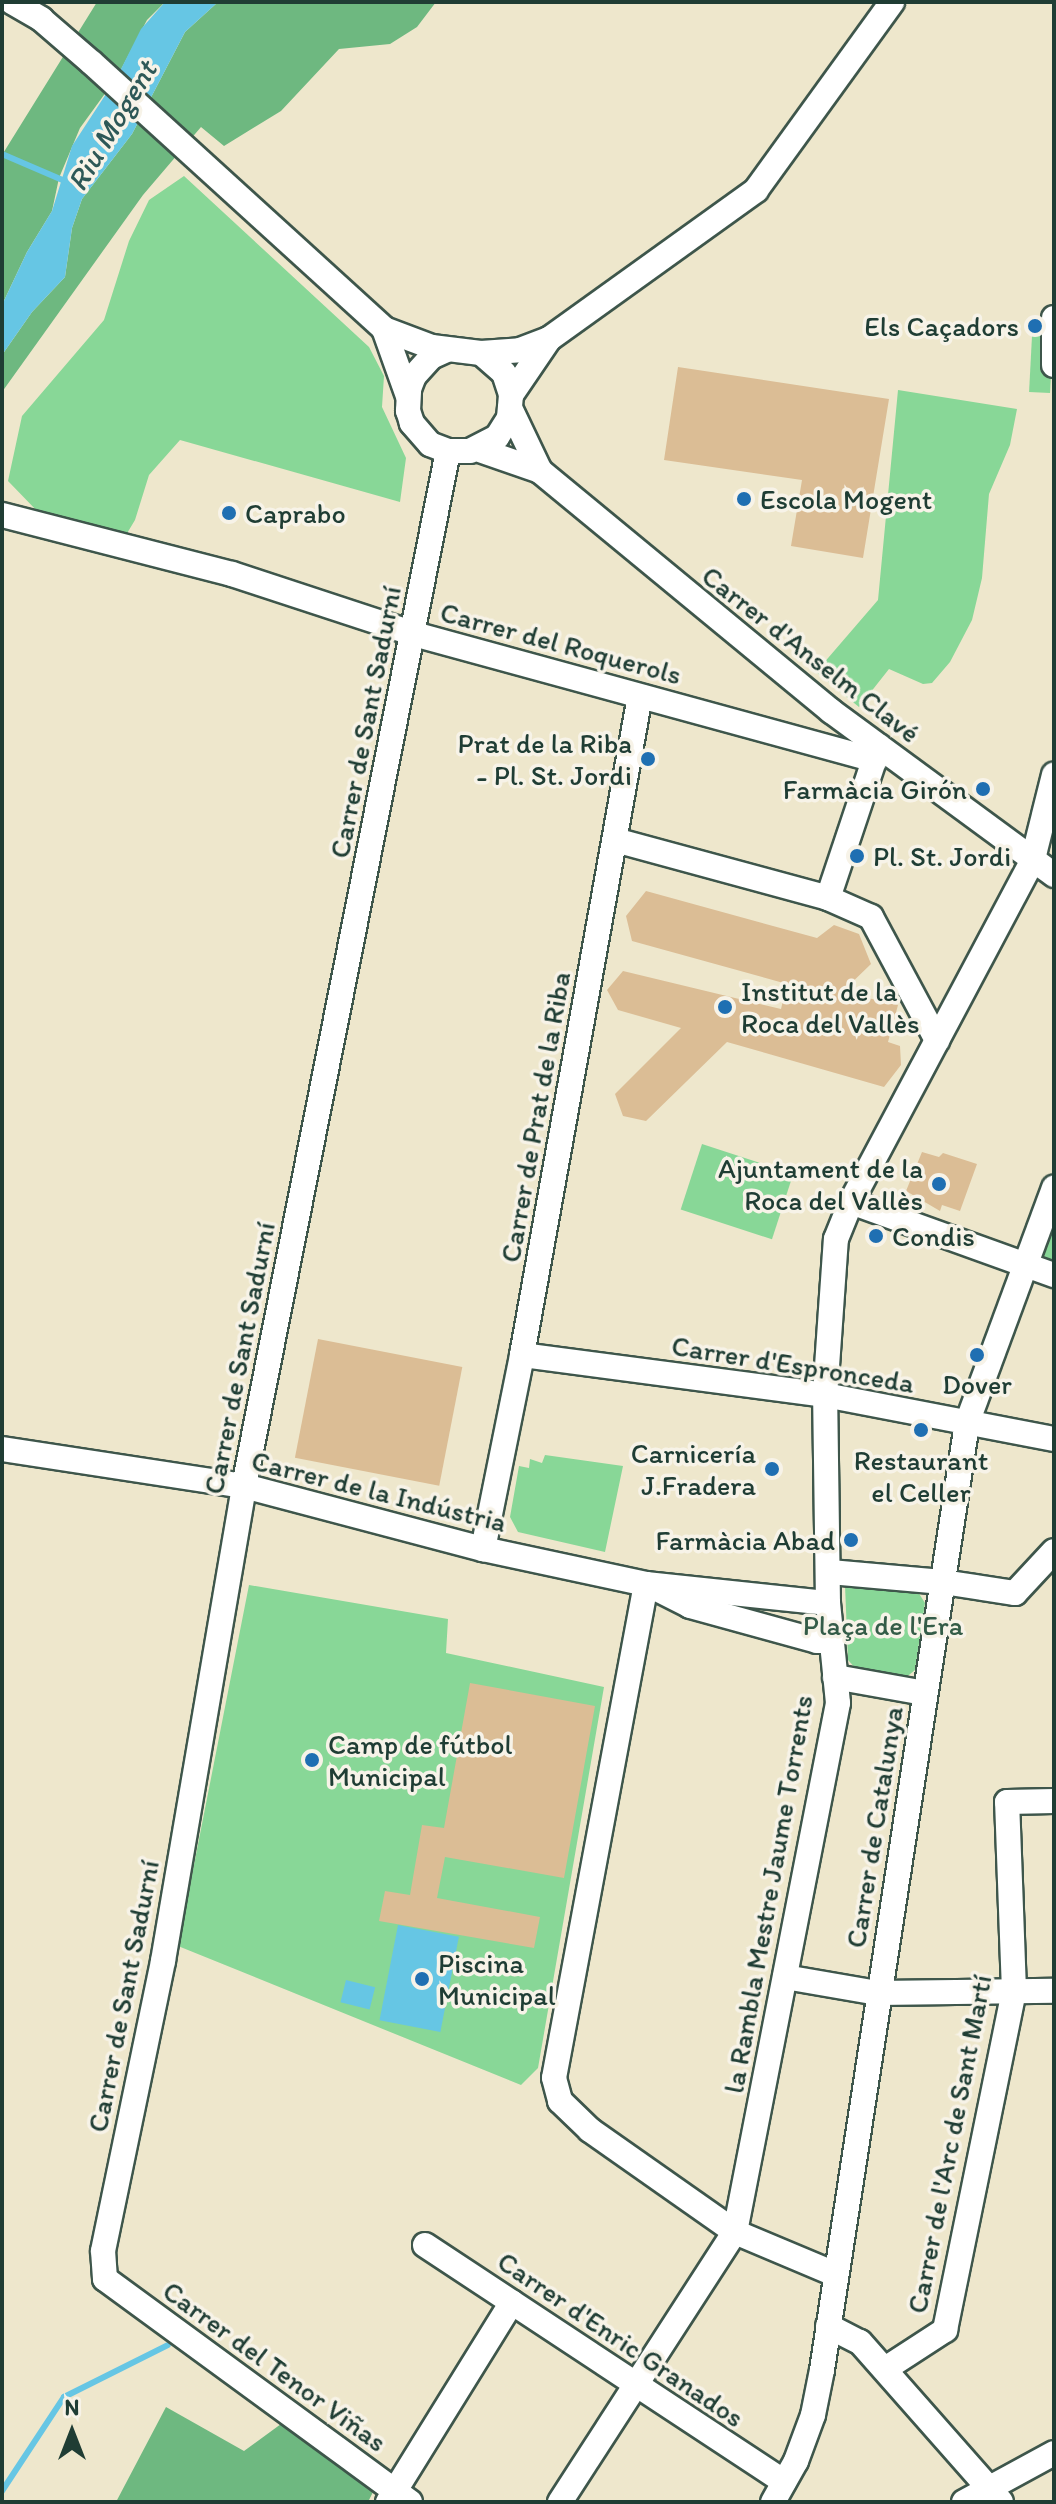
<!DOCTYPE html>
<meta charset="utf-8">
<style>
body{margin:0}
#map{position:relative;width:1056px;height:2504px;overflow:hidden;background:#eee7cc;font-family:Itim,sans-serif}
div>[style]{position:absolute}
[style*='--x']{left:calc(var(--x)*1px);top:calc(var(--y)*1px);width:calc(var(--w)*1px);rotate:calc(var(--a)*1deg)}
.green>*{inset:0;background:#88d797;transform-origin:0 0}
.forest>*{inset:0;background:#6eb880}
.water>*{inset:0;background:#66c6e4;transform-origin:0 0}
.stream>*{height:6px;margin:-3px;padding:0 3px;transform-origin:3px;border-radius:3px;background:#66c6e4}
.building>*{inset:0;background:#dbbd95;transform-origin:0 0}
.roads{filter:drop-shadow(2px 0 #3e564b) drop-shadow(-2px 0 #3e564b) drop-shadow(0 2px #3e564b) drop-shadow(0 -2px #3e564b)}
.minor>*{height:24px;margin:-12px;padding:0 12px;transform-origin:12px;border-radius:12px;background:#fff}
.dots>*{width:22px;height:22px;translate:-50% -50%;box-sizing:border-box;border:4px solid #f7f3e8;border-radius:50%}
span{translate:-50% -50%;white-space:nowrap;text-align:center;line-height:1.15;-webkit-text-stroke:7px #f7f3e8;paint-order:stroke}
.poi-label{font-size:28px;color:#1f3d34}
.right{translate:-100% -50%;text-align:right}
.left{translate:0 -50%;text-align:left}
.street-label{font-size:28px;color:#1f3d34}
.park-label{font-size:28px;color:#345c48}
.water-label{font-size:30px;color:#2d5857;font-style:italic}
.frame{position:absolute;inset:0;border:4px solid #1f3d34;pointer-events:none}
.north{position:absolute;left:32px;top:2392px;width:80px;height:80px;-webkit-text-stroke:6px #f7f3e8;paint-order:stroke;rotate:0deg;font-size:22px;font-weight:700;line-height:32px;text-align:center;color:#1f3d34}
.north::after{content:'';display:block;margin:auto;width:28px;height:36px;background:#1f3d34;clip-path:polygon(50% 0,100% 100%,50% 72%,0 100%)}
</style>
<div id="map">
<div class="green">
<i style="clip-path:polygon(184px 176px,369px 347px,384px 376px,382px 407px,406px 458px,400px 502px,180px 440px,149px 475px,135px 520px,126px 535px,40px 514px,8px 481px,22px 416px,104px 320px,129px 241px,149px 200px)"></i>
<i style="left:1033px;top:317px;width:21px;height:75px;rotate:3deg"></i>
<i style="clip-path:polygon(898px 390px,1017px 409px,1010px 445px,989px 494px,982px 578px,972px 620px,950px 662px,932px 683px,923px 684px,889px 669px,859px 707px,816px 672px,878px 600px)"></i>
<i style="left:702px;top:1144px;width:96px;height:69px;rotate:18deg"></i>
<i style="clip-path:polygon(1054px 1197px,1054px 1270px,1031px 1261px)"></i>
<i style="clip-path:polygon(545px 1455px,623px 1466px,605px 1552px,518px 1532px,510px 1517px,519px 1466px,529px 1468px,530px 1459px,542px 1463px)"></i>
<i style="clip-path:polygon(249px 1585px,448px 1619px,446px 1653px,604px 1687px,538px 2068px,521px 2085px,178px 1946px)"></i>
<i style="clip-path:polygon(845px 1585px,918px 1592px,925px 1603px,915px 1670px,904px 1679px,857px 1670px,848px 1660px)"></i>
</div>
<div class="forest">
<i style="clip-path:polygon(97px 2px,165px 2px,147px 20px,117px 77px,80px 128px,59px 178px,52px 211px,27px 252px,2px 305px,2px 155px)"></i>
<i style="clip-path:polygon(218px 2px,436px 2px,417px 27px,390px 44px,339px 49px,281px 111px,224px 146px,201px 127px,143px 195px,2px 392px,2px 355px,32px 312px,65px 277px,72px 228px,82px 199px,132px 134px,185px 32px)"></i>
<i style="clip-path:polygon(166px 2407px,244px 2451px,281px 2424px,373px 2492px,368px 2502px,116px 2502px)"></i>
</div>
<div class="water">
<i style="clip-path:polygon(165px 2px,218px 2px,185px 32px,132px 134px,82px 199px,72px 228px,65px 277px,32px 312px,2px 355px,2px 305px,27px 252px,52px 211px,72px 146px,117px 77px,141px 29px)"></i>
<i style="left:398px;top:1925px;width:62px;height:97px;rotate:11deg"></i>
<i style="left:346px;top:1980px;width:30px;height:23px;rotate:14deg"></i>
</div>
<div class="stream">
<i style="--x:2;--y:154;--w:69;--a:23.2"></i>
<i style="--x:2;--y:2491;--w:113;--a:-56.6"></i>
<i style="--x:64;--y:2397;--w:116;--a:-26.6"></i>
</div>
<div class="building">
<i style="clip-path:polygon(678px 367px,889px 399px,863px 558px,791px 546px,802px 480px,664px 460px)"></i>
<i style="clip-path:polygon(646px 891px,817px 938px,834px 925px,859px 934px,871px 964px,842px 992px,898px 1005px,888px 1042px,900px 1046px,901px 1065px,884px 1087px,727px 1042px,646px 1121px,623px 1116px,615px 1094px,681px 1028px,618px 1010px,607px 990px,623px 971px,781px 1009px,787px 984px,632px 941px,626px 916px)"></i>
<i style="clip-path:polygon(922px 1152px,939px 1157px,943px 1153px,977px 1164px,960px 1211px,942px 1205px,940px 1211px,906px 1191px)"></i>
<i style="left:318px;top:1339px;width:147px;height:121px;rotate:11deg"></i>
<i style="clip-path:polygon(470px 1683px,595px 1706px,564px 1878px,445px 1857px,437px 1898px,540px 1917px,534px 1948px,379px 1921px,385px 1891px,410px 1895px,422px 1825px,444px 1828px)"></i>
</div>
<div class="roads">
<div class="minor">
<i style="--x:12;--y:2;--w:34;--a:30"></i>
<i style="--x:41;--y:19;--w:67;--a:40.8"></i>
<i style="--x:92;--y:63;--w:395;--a:42.3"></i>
<i style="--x:384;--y:329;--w:71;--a:70.3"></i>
<i style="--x:1054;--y:318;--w:47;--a:90"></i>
<i style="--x:384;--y:329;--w:51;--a:20.6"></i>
<i style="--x:432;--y:347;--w:49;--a:7"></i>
<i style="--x:481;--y:353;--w:30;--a:41"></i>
<i style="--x:504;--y:373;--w:23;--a:72"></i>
<i style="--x:511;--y:395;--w:23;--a:95"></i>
<i style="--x:509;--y:418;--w:22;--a:122"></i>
<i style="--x:497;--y:437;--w:30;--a:153"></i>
<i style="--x:470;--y:451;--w:22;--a:180"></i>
<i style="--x:448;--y:451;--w:19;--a:-159"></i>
<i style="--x:430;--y:444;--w:28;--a:-131"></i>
<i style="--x:412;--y:423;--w:13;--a:-108"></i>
<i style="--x:408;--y:411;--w:22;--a:-87"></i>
<i style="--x:409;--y:389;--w:14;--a:-69"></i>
<i style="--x:414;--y:376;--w:25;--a:-48"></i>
<i style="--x:431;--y:357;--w:17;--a:-24"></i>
<i style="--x:481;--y:353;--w:39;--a:-4"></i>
<i style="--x:520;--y:350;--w:31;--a:-21"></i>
<i style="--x:549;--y:339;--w:255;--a:-35.7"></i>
<i style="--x:756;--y:190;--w:232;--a:-54.1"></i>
<i style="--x:511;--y:395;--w:68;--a:-55.8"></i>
<i style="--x:510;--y:408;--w:70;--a:64.5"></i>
<i style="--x:540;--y:471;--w:377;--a:39.5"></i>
<i style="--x:831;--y:711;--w:277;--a:36.3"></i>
<i style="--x:477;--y:449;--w:67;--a:19.2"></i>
<i style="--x:2;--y:515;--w:237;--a:14.4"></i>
<i style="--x:232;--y:574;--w:192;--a:18.2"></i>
<i style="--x:414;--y:634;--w:478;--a:15.3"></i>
<i style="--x:615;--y:840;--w:221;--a:15.2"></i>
<i style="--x:828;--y:898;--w:47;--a:23.8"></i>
<i style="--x:871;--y:917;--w:140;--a:61.8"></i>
<i style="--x:828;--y:898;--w:160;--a:-71.5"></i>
<i style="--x:851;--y:1202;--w:216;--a:19.8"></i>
<i style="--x:522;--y:1355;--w:306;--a:7.5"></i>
<i style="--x:825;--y:1395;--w:233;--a:10.9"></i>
<i style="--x:2;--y:1449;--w:245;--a:8.7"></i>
<i style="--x:244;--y:1486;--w:247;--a:14.8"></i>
<i style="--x:483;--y:1549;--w:167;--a:12.1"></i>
<i style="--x:646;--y:1584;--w:183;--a:6"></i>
<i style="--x:483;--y:1549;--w:198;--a:-78.6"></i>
<i style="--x:522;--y:1355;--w:669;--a:-79.85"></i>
<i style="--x:830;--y:1572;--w:113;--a:5.1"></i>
<i style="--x:943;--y:1582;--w:73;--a:8.7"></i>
<i style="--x:1015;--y:1593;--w:57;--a:-47.1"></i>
<i style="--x:646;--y:1584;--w:502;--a:100.55"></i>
<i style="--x:554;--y:2078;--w:24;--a:75"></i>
<i style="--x:560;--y:2101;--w:42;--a:44"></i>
<i style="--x:590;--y:2130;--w:177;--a:35.1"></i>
<i style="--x:735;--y:2232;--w:108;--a:22.8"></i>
<i style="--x:659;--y:1590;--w:35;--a:27"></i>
<i style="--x:690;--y:1606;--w:132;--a:15.4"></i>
<i style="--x:817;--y:1641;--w:15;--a:0"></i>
<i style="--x:835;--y:1677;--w:91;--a:10.1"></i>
<i style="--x:785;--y:1977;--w:94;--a:9.8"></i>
<i style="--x:878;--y:1993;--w:176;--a:-0.7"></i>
<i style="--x:425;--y:2245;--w:430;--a:33.4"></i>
<i style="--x:828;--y:2326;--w:36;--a:27"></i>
<i style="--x:860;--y:2342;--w:213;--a:48.6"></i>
<i style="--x:885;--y:2369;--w:72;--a:-33"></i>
<i style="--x:945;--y:2330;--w:346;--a:-78.5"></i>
<i style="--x:1014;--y:1991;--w:189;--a:-92.1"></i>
<i style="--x:1007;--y:1802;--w:47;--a:-1.2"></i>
<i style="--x:388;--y:2502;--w:235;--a:-58.2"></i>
<i style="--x:410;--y:2502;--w:378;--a:-143.8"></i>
<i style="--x:105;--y:2279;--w:28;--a:-94"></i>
<i style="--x:103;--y:2251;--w:296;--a:-78.3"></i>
<i style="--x:163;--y:1961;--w:482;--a:-80.3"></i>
<i style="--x:244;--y:1486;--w:1055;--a:-78.85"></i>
<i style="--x:560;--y:2502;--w:322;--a:-57.1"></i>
<i style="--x:735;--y:2232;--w:539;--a:-78.98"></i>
<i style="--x:838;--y:1703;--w:100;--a:-95.7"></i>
<i style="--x:828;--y:1603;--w:208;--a:-90.8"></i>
<i style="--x:825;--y:1395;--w:156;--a:-86"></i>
<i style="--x:836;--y:1239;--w:40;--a:-68"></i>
<i style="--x:851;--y:1202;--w:388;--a:-62"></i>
<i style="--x:1033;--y:859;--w:87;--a:-76"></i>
<i style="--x:773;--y:2502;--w:47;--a:-60.7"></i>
<i style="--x:796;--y:2461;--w:49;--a:-69.7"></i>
<i style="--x:813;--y:2415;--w:46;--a:-78.7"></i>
<i style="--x:822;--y:2370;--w:958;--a:-81.29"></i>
<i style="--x:967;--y:1423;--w:251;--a:-69.7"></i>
<i style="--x:964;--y:2502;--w:102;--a:-28.6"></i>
</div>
</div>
<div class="dots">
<i style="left:1035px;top:326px;background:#1f6fb2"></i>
<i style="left:744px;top:499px;background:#1f6fb2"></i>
<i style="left:229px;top:513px;background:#1f6fb2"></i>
<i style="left:648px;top:759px;background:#1f6fb2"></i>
<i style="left:983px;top:789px;background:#1f6fb2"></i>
<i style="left:857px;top:856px;background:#1f6fb2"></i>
<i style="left:725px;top:1007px;background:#1f6fb2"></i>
<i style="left:939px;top:1184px;background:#1f6fb2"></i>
<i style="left:876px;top:1236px;background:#1f6fb2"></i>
<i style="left:977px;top:1355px;background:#1f6fb2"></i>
<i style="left:921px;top:1430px;background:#1f6fb2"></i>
<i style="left:772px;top:1469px;background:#1f6fb2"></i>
<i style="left:851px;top:1540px;background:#1f6fb2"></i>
<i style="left:312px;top:1760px;background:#1f6fb2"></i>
<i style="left:422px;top:1979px;background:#1f6fb2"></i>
</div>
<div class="poi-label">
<span class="right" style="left:1019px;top:326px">Els Caçadors</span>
<span class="left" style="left:760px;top:499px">Escola Mogent</span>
<span class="left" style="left:245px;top:513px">Caprabo</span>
<span class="right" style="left:632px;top:759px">Prat de la Riba<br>- Pl. St. Jordi</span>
<span class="right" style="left:967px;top:789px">Farmàcia Girón</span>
<span class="left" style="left:873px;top:856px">Pl. St. Jordi</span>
<span class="left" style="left:741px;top:1007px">Institut de la<br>Roca del Vallès</span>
<span class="right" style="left:923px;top:1184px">Ajuntament de la<br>Roca del Vallès</span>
<span class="left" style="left:892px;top:1236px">Condis</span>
<span style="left:977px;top:1384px">Dover</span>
<span class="right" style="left:756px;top:1469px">Carnicería<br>J.Fradera</span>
<span style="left:921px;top:1476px">Restaurant<br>el Celler</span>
<span class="right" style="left:835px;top:1540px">Farmàcia Abad</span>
<span class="left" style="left:328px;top:1760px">Camp de fútbol<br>Municipal</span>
<span class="left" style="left:438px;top:1979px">Piscina<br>Municipal</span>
</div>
<div class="street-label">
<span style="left:561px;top:643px;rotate:15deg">Carrer del Roquerols</span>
<span style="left:811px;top:654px;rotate:38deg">Carrer d'Anselm Clavé</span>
<span style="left:365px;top:722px;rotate:-79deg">Carrer de Sant Sadurní</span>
<span style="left:535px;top:1117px;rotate:-80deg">Carrer de Prat de la Riba</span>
<span style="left:239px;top:1358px;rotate:-79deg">Carrer de Sant Sadurní</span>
<span style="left:793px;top:1364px;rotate:9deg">Carrer d'Espronceda</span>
<span style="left:379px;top:1491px;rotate:14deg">Carrer de la Indústria</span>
<span style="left:874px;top:1827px;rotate:-81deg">Carrer de Catalunya</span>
<span style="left:768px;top:1894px;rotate:-80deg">la Rambla Mestre Jaume Torrents</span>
<span style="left:123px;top:1996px;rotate:-79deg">Carrer de Sant Sadurní</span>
<span style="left:949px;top:2144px;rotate:-79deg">Carrer de l'Arc de Sant Martí</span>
<span style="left:621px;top:2339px;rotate:34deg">Carrer d'Enric Granados</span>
<span style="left:275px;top:2366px;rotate:36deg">Carrer del Tenor Viñas</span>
</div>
<div class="park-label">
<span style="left:883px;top:1625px">Plaça de l'Era</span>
</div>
<div class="water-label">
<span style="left:112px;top:126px;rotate:-59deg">Riu Mogent</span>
</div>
<div class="frame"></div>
<div class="north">N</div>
</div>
